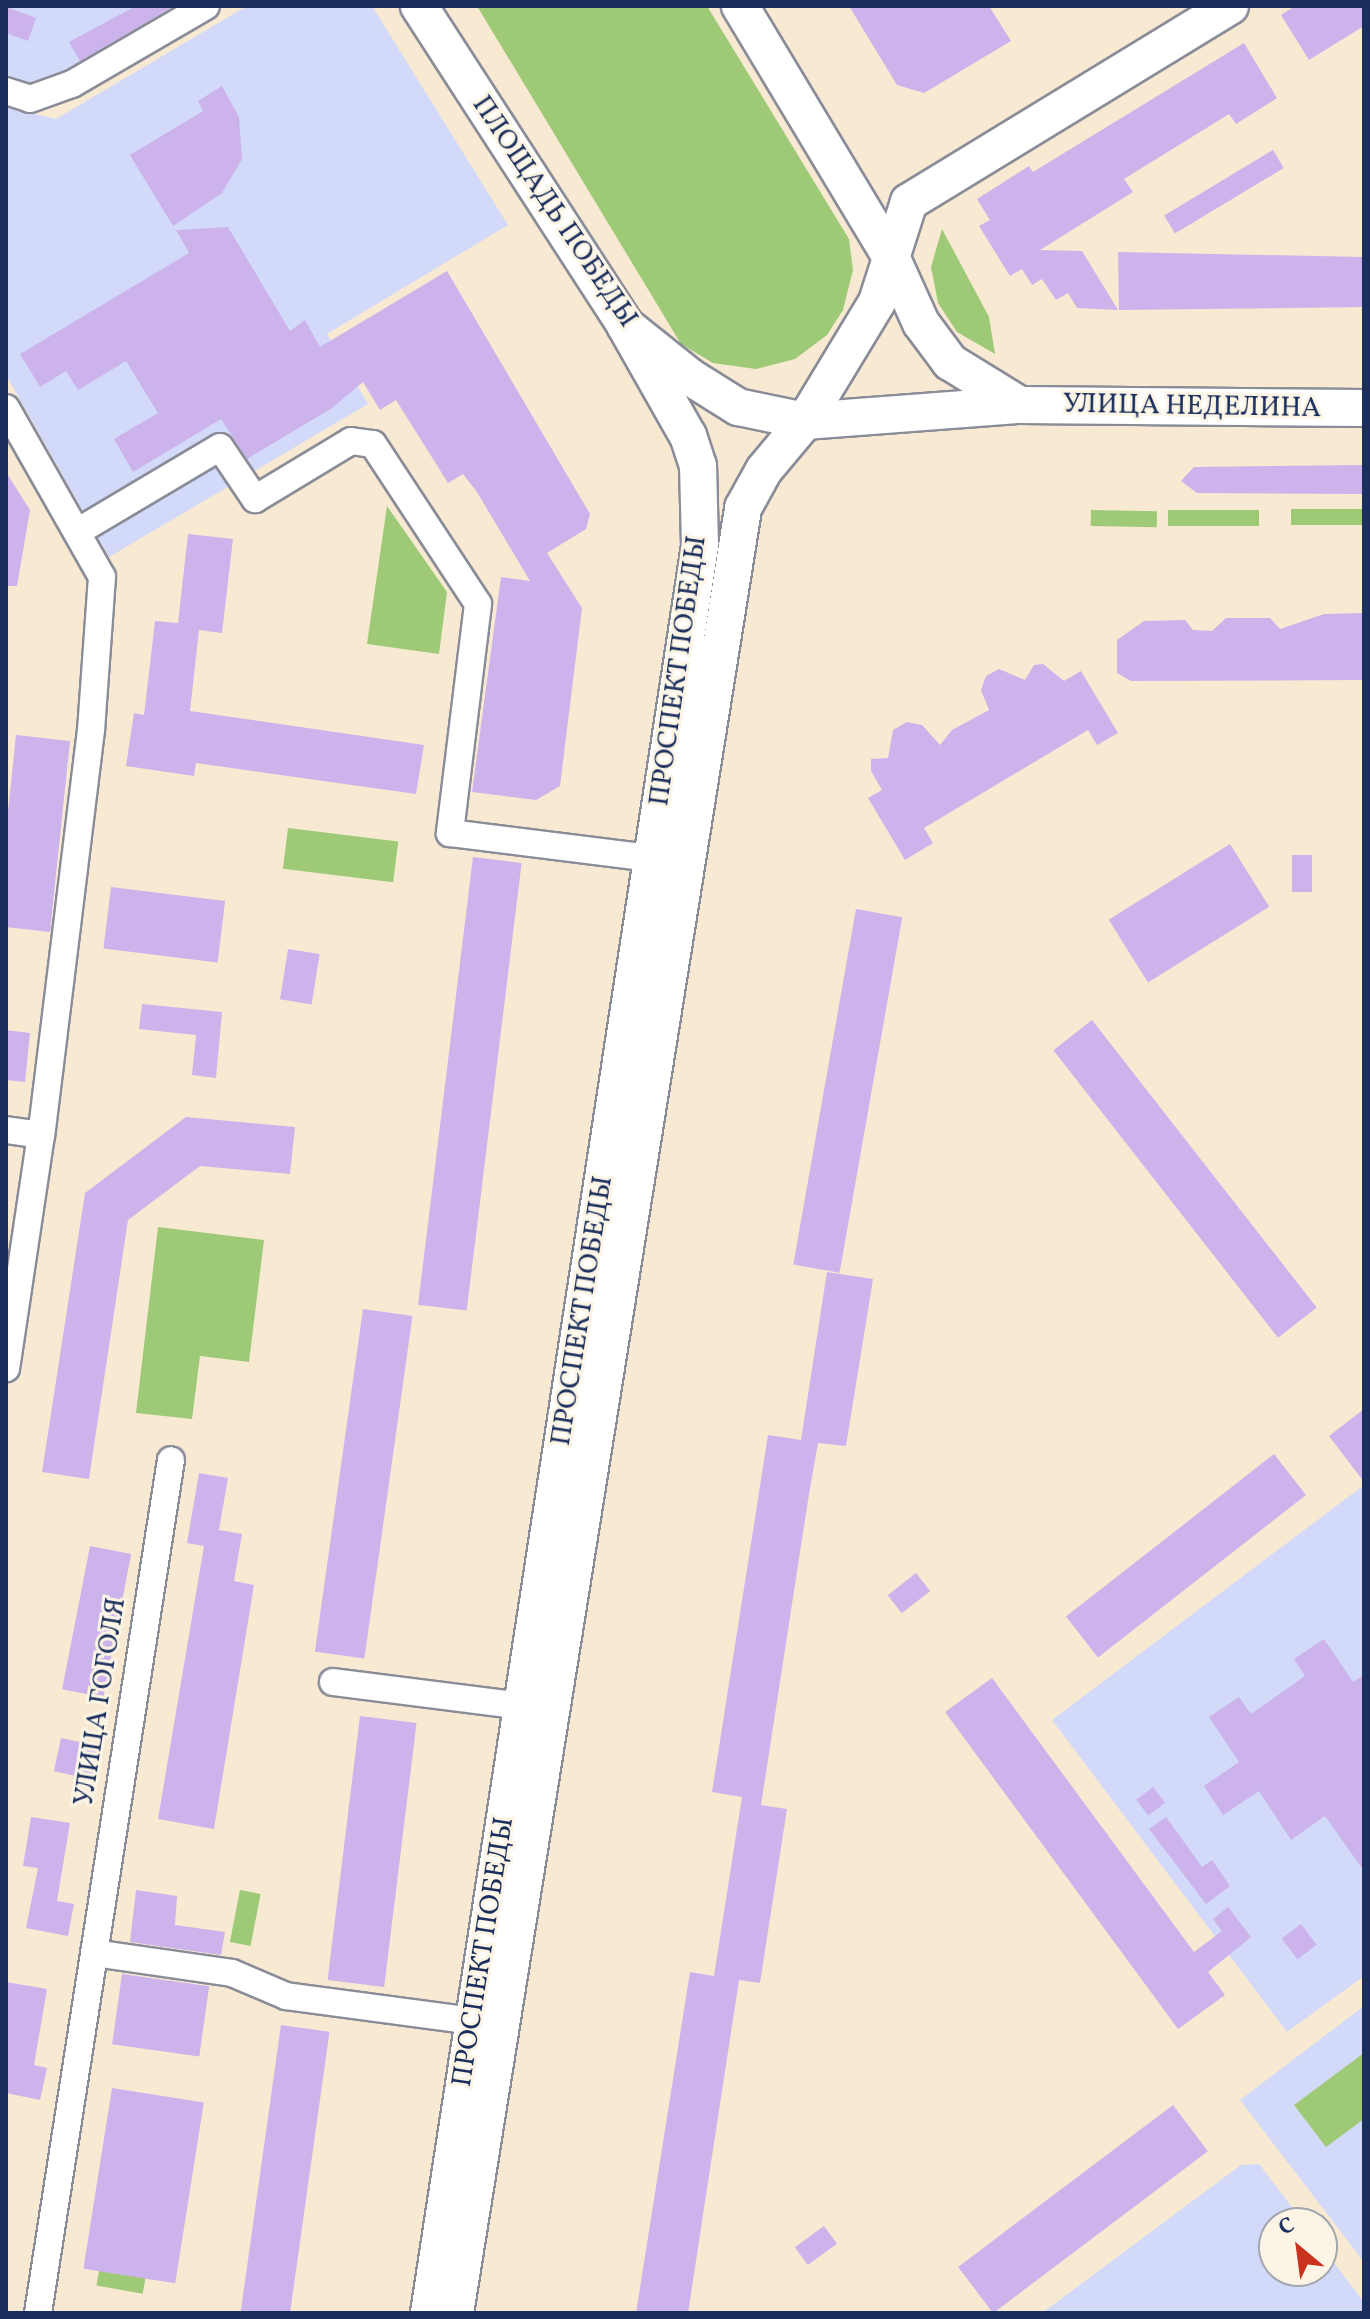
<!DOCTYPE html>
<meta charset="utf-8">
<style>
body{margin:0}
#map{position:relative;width:1370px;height:2319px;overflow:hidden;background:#f8e9d3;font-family:Vollkorn,serif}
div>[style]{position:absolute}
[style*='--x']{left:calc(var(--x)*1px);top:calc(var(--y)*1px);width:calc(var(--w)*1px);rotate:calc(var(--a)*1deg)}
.built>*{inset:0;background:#d2d9f9}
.green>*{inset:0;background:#9eca77;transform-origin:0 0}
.building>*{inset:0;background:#ccb3eb;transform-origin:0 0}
.roads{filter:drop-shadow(2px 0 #8a8c98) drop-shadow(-2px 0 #8a8c98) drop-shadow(0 2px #8a8c98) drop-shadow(0 -2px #8a8c98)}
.street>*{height:26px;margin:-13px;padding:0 13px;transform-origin:13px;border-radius:13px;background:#fff}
.secondary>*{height:36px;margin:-18px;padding:0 18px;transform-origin:18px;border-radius:18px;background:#fff}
span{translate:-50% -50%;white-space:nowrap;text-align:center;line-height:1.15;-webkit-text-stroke:6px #fcf5e5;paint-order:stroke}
.street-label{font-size:28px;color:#1b2f5e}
.frame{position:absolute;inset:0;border:8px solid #1b2f5e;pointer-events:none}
.north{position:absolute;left:1258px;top:2207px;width:80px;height:80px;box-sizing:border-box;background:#fcf5e5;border:2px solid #a2a6af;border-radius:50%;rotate:331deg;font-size:22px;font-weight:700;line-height:32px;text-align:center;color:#1b2f5e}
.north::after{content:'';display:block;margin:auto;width:28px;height:36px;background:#c8321e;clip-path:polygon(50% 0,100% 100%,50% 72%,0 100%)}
</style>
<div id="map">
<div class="built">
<i style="clip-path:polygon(6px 6px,195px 6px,77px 74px,32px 85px,6px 77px)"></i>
<i style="clip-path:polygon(247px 6px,372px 6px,508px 225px,327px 334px,368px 404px,109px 557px,6px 375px,6px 107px,56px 119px)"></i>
<i style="clip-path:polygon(1364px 1485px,1364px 1976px,1287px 2032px,1052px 1720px)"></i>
<i style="clip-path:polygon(1364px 2006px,1364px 2262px,1240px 2100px)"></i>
<i style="clip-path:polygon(1259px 2164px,1304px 2223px,1274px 2223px,1274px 2271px,1322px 2271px,1322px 2247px,1364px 2302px,1364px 2313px,1042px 2313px,1241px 2165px)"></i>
</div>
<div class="green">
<i style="clip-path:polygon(477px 6px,707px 6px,849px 239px,853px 270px,843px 310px,827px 335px,795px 359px,756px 369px,713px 363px,681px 344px)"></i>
<i style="clip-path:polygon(942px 229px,989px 317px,995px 354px,957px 332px,938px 303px,931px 267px)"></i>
<i style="clip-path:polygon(387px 506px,447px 592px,439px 654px,367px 644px)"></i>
<i style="left:1291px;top:509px;width:73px;height:16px"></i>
<i style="left:1091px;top:510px;width:66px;height:16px;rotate:1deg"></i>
<i style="left:1168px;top:510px;width:91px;height:16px"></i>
<i style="left:288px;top:828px;width:111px;height:41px;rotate:7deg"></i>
<i style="clip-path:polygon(158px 1227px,264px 1240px,249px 1362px,200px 1356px,192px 1419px,136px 1413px)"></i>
<i style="left:240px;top:1890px;width:21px;height:53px;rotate:11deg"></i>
<i style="clip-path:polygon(1364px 2053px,1364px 2119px,1326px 2147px,1294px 2105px)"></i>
<i style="left:102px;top:2254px;width:47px;height:32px;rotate:10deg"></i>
</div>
<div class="building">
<i style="clip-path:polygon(136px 6px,174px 6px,80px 61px,69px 42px)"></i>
<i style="clip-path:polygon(849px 6px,989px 6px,1011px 41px,924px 93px,897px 85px)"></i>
<i style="clip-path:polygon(1295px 6px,1364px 6px,1364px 26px,1309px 60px,1281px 15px)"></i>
<i style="clip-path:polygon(6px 7px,36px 18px,28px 41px,6px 33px)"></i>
<i style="clip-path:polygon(1244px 43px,1277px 98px,1236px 124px,1229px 114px,1124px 179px,1133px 192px,1040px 250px,1082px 251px,1118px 310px,1077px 308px,1068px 293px,1056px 300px,1042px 279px,1032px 285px,1022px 269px,1010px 276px,979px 226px,990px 220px,977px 199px,1029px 166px,1033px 172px)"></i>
<i style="clip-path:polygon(222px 86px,239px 117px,242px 159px,222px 193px,173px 226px,130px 155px,203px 111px,198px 101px)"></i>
<i style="left:1273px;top:150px;width:21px;height:127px;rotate:59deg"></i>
<i style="clip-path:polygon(228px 227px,290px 331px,305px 320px,320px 347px,447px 271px,590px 514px,586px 529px,547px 553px,582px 608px,560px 786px,536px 800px,472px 792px,501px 577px,530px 581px,477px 492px,463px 474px,448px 483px,396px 400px,380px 410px,363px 382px,332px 408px,247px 459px,221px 419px,133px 472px,114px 439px,158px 413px,126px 361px,78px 390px,66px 371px,40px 387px,20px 354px,189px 253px,176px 230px)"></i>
<i style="clip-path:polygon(1118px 252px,1364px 257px,1364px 307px,1119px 310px)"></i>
<i style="clip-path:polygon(1364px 465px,1364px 494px,1197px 493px,1181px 481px,1194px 467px)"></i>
<i style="clip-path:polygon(6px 472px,30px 510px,17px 586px,6px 586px)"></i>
<i style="clip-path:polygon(188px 534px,233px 539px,222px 633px,199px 630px,190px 711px,424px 745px,416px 794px,196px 763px,194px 776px,126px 766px,134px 713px,144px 715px,155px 621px,178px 623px)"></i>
<i style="clip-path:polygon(1364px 613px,1364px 680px,1131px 681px,1117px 673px,1117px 640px,1144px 621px,1185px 620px,1193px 630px,1212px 631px,1226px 618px,1270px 618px,1280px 629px,1324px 614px)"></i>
<i style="clip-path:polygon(1043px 664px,1064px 681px,1081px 671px,1118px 733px,1097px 745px,1088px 730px,924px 828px,933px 843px,905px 860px,868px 798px,882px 790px,871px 771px,871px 759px,888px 758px,893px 730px,907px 722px,922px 725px,940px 745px,952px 730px,989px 710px,981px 690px,986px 676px,999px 669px,1025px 680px,1034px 665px)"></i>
<i style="clip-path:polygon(16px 735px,70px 741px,50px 932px,6px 927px,6px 831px)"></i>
<i style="left:1230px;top:844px;width:74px;height:143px;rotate:58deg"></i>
<i style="left:1292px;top:855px;width:20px;height:37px"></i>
<i style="left:473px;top:857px;width:49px;height:451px;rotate:7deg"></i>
<i style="left:111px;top:887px;width:115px;height:62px;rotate:7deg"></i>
<i style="left:856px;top:909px;width:47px;height:361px;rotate:10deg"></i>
<i style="left:288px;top:949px;width:32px;height:51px;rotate:9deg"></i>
<i style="clip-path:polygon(142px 1004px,222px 1012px,216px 1078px,192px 1075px,196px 1035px,139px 1029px)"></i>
<i style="left:1092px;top:1020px;width:365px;height:49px;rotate:52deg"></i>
<i style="clip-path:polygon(6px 1030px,30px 1033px,25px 1082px,6px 1080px)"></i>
<i style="clip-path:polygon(186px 1117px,295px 1127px,290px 1174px,200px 1166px,128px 1220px,89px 1479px,42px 1472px,85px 1193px)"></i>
<i style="clip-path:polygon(827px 1272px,873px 1279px,846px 1446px,818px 1443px,809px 1494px,761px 1805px,787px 1809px,760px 1983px,739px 1980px,688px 2313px,636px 2313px,690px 1972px,714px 1976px,742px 1797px,712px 1792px,768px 1435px,801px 1440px)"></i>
<i style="left:363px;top:1309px;width:50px;height:346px;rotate:8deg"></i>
<i style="clip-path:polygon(1364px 1409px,1364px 1482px,1329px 1436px)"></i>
<i style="left:1274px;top:1454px;width:52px;height:264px;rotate:52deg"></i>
<i style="clip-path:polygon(199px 1473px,228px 1478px,219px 1530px,242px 1534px,234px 1581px,254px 1585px,214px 1829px,158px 1819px,204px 1546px,187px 1543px)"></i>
<i style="left:90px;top:1546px;width:42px;height:146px;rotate:11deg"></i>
<i style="left:916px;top:1573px;width:23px;height:36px;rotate:52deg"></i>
<i style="clip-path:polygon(1324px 1639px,1353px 1682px,1364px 1675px,1364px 1871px,1325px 1816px,1291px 1840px,1259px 1791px,1223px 1815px,1204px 1786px,1239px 1762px,1209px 1717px,1239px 1697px,1251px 1714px,1305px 1676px,1294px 1659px)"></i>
<i style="clip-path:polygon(992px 1678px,1194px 1952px,1222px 1931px,1213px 1919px,1228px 1907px,1251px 1937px,1208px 1972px,1225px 1995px,1178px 2029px,945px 1712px)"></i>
<i style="left:360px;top:1716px;width:57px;height:266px;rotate:7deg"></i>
<i style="left:61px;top:1738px;width:42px;height:34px;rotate:12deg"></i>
<i style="left:1153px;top:1787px;width:20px;height:21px;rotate:53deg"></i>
<i style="clip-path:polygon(31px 1817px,70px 1823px,57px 1901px,74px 1904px,68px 1936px,26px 1928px,38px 1868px,23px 1866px)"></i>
<i style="clip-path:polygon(1166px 1817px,1202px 1867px,1212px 1860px,1230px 1886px,1206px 1904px,1149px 1829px)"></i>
<i style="clip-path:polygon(136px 1890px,177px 1896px,175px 1925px,225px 1932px,221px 1955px,130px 1942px)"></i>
<i style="left:1301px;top:1924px;width:26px;height:24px;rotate:53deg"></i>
<i style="left:122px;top:1974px;width:88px;height:71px;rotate:8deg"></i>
<i style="clip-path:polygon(6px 1982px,47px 1989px,34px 2065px,47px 2068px,40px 2100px,6px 2093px)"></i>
<i style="left:281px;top:2025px;width:49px;height:291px;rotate:8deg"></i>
<i style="left:112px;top:2088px;width:93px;height:183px;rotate:9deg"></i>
<i style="left:1173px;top:2105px;width:58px;height:269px;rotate:53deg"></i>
<i style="left:824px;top:2226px;width:22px;height:36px;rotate:54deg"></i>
</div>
<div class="roads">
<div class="street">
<i style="--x:6;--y:91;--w:25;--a:18"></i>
<i style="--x:30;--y:99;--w:45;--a:-19.7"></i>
<i style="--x:72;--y:84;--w:155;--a:-30.2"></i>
<i style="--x:6;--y:408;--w:194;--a:60.4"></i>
<i style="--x:102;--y:577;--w:153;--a:94.1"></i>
<i style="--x:91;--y:730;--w:408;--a:97"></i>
<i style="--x:41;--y:1135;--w:236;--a:98.5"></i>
<i style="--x:77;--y:532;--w:166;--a:-30.7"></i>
<i style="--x:220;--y:447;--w:63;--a:56.1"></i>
<i style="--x:255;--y:499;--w:112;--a:-31.1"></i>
<i style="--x:351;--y:441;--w:22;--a:8"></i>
<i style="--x:373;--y:444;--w:191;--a:56.7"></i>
<i style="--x:478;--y:604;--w:231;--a:97"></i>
<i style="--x:450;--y:833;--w:204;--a:7.1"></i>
<i style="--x:6;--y:1130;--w:35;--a:8"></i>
<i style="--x:333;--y:1682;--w:191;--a:7.2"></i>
<i style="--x:94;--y:1953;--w:139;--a:8.2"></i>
<i style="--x:232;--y:1973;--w:59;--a:23.1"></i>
<i style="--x:286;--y:1996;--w:190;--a:7.6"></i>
<i style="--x:38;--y:2313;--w:863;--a:-81.14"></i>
</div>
<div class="secondary">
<i style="--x:419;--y:6;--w:380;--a:57.1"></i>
<i style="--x:625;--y:325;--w:83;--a:38.7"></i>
<i style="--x:690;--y:377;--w:57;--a:32"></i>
<i style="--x:738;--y:407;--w:68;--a:11.8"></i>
<i style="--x:805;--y:421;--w:216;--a:-4.3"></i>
<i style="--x:1020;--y:405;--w:344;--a:0.5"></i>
<i style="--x:740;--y:6;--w:297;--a:59"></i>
<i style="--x:893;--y:261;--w:68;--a:65.7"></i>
<i style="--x:921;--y:323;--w:49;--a:53.4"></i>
<i style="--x:950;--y:362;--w:82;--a:31.6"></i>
<i style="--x:429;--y:2313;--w:1788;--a:-81.28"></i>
<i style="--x:700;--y:546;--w:80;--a:-91.4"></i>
<i style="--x:698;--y:466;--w:32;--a:-108"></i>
<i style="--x:688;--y:436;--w:128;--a:-119.6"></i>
<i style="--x:455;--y:2313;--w:1828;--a:-80.93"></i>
<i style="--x:743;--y:508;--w:43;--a:-61.1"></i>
<i style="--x:764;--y:470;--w:64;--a:-50.1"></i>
<i style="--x:805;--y:421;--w:139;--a:-58.8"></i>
<i style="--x:877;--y:302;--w:105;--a:-72.3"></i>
<i style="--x:909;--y:202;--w:376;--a:-31.4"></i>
</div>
</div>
<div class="street-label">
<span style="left:554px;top:212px;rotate:56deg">ПЛОЩАДЬ ПОБЕДЫ</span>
<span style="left:1192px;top:407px;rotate:1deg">УЛИЦА НЕДЕЛИНА</span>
<span style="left:679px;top:671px;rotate:-82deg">ПРОСПЕКТ ПОБЕДЫ</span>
<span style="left:583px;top:1311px;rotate:-81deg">ПРОСПЕКТ ПОБЕДЫ</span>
<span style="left:101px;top:1702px;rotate:-81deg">УЛИЦА ГОГОЛЯ</span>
<span style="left:484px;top:1952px;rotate:-81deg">ПРОСПЕКТ ПОБЕДЫ</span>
</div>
<div class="frame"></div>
<div class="north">С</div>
</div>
